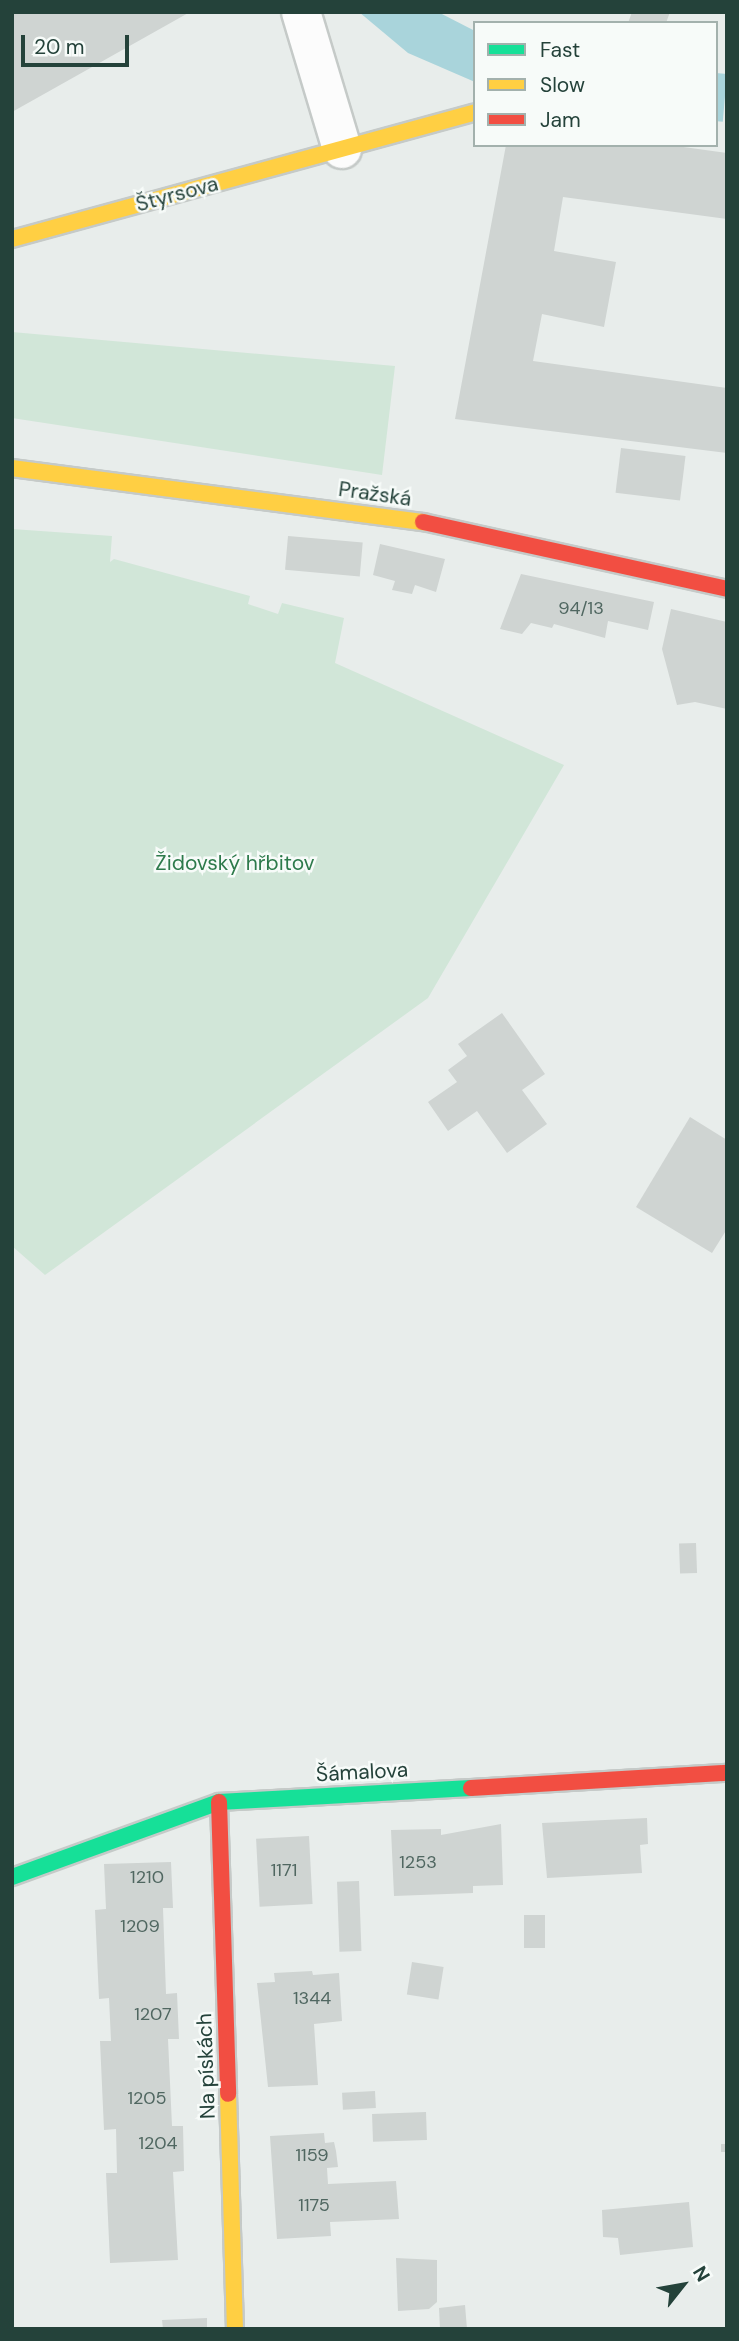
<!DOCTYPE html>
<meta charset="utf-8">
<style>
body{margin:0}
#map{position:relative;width:739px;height:2341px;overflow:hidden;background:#e8edeb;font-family:"DM Sans",sans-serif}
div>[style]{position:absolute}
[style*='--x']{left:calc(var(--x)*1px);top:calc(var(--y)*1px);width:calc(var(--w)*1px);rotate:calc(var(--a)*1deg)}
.green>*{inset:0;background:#d1e6d8}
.water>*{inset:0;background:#a9d4db;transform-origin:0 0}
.building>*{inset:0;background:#cfd4d2;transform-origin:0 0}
.roads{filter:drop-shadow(2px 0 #c5cac8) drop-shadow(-2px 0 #c5cac8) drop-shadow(0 2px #c5cac8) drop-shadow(0 -2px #c5cac8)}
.street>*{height:38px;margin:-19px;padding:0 19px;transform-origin:19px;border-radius:19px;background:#fcfcfc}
.fast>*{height:16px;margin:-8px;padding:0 8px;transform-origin:8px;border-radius:8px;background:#16e098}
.slow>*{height:16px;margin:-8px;padding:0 8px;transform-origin:8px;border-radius:8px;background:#ffcf43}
.jam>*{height:16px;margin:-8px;padding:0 8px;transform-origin:8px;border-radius:8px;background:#f24e42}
span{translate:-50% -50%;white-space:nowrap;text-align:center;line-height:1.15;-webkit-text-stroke:5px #f7fbf9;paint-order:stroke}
.number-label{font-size:18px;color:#506761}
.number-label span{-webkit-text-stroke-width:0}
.street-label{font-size:21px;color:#24423a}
.park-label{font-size:21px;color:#2d7a4b}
.frame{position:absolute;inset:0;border:14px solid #24423a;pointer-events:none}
.legend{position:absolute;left:473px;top:21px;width:245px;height:126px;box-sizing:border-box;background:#f7fbf9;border:2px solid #a3b1ad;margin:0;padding:9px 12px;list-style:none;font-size:21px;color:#24423a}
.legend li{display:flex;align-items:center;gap:14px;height:35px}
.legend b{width:35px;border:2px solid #a3b1ad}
.north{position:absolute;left:648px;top:2250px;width:70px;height:70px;-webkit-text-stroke:5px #f7fbf9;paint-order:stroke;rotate:59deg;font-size:19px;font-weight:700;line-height:28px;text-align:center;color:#24423a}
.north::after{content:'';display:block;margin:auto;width:24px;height:32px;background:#24423a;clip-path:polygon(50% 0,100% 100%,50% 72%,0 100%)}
.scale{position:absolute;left:21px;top:35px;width:108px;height:32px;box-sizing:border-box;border:4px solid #24423a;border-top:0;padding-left:9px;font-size:21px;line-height:24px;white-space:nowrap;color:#24423a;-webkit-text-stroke:5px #f7fbf9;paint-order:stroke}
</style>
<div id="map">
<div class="green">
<i style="clip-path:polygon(12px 332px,395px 366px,382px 475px,12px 418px)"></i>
<i style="clip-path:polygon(12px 529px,112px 536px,110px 562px,114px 559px,250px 596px,248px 604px,278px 614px,282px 603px,344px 618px,335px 663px,564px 765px,428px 998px,45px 1275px,12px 1246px)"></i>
</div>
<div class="water">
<i style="clip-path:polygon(359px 12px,438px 12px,475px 31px,475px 82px,408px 53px)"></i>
<i style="left:716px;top:73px;width:11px;height:48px;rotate:5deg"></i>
</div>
<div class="building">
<i style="clip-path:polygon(12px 12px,190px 12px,12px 112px)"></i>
<i style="clip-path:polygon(632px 12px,670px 12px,666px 23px,628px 23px)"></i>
<i style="clip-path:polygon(506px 145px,669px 145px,727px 153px,727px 219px,563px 197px,554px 251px,616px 262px,604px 327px,542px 314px,533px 361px,727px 388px,727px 453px,455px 419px)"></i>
<i style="left:621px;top:448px;width:65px;height:45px;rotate:7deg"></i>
<i style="left:288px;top:536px;width:75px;height:34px;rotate:5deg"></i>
<i style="clip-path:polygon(380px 544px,445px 559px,436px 592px,415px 585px,412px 594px,392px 590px,395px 581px,373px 575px)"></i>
<i style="clip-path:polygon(521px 574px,654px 602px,648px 630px,608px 621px,605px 638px,554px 624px,552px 628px,531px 623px,522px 634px,500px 629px)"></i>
<i style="clip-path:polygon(671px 609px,727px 622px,727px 709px,695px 702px,677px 705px,662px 649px)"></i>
<i style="clip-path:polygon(502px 1013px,545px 1074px,522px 1090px,547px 1124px,507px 1153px,477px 1111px,448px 1131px,428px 1102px,457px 1082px,448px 1070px,467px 1056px,458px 1044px)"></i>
<i style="clip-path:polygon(690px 1117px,727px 1140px,727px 1229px,712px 1253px,636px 1207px)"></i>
<i style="left:696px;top:1543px;width:30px;height:17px;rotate:88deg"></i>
<i style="clip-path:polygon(647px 1818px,648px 1844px,640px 1845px,642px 1873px,547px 1878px,542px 1823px)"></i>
<i style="clip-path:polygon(501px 1824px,503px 1885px,473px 1886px,473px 1893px,394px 1896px,391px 1830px,441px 1829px,441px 1835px)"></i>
<i style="left:309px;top:1836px;width:68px;height:53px;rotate:87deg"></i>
<i style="clip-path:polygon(171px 1862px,173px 1908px,163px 1908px,166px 1994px,177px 1993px,179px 2039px,168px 2039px,172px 2126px,183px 2126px,184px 2171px,173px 2172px,178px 2260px,110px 2263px,106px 2173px,117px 2173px,116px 2129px,104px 2130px,100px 2041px,111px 2041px,109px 1998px,99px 1999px,95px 1910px,106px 1909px,104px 1864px)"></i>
<i style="left:359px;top:1881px;width:70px;height:22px;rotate:88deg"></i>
<i style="left:524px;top:1915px;width:21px;height:33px"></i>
<i style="left:412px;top:1962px;width:32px;height:33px;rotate:9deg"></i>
<i style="clip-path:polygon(312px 1971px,313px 1975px,339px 1973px,342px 2021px,314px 2024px,318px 2085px,268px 2087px,257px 1983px,275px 1982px,274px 1973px)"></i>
<i style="left:375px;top:2091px;width:17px;height:33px;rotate:87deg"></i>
<i style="left:426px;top:2112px;width:28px;height:54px;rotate:88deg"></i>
<i style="clip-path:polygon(324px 2133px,325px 2143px,334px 2142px,336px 2151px,338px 2167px,327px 2168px,328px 2184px,396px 2181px,399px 2219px,330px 2222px,331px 2236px,277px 2239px,270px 2136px)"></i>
<i style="left:721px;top:2144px;width:6px;height:8px"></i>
<i style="clip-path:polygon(689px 2202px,693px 2247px,620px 2255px,618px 2238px,603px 2237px,602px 2210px)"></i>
<i style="clip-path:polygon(396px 2258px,437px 2260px,437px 2302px,429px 2309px,398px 2311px)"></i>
<i style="clip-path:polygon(465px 2305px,467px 2329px,440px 2329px,439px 2308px)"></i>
<i style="clip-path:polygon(207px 2318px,207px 2329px,163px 2329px,162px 2320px)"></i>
</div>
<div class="roads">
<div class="street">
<i style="--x:301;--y:12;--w:143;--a:73.3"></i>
</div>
<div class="fast">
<i style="--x:12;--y:1877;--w:220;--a:-19.9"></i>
<i style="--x:219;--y:1802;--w:252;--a:-3.2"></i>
</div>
<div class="slow">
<i style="--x:12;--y:239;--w:480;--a:-15.3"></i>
<i style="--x:12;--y:468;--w:415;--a:7.5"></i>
<i style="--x:228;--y:2094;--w:235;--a:88.3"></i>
</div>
<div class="jam">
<i style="--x:423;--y:522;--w:311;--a:12.4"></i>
<i style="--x:471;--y:1788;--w:256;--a:-3.4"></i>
<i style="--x:219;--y:1802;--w:292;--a:88.2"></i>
</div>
</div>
<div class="number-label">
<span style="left:581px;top:608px">94/13</span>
<span style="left:418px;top:1862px">1253</span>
<span style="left:284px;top:1870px">1171</span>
<span style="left:147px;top:1877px">1210</span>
<span style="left:140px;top:1926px">1209</span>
<span style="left:312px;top:1998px">1344</span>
<span style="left:153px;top:2014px">1207</span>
<span style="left:147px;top:2098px">1205</span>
<span style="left:158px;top:2143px">1204</span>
<span style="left:312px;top:2155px">1159</span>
<span style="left:314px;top:2205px">1175</span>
</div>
<div class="street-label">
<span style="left:177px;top:194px;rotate:-15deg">Štyrsova</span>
<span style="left:375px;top:494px;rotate:8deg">Pražská</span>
<span style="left:362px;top:1772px;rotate:-3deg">Šámalova</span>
<span style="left:206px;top:2066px;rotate:-92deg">Na pískách</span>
</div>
<div class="park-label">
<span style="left:235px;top:863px">Židovský hřbitov</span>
</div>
<div class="frame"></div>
<ul class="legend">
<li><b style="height:9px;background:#16e098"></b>Fast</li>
<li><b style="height:9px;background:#ffcf43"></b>Slow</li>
<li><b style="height:9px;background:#f24e42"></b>Jam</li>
</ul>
<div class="north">N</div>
<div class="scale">20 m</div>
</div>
